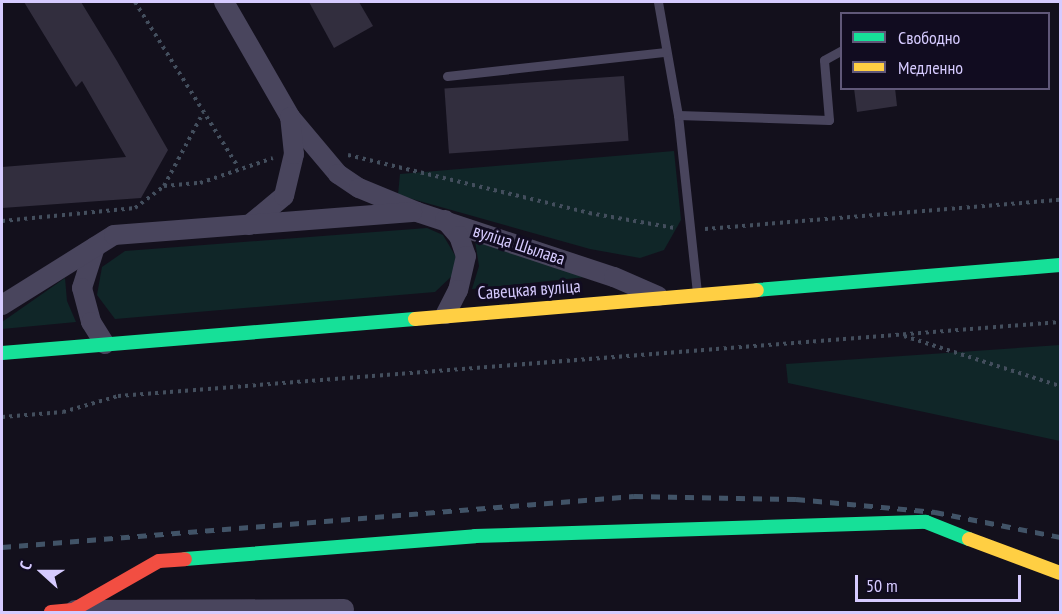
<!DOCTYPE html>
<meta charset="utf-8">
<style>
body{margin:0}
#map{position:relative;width:1062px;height:614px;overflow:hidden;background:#13101c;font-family:"PT Sans Narrow",sans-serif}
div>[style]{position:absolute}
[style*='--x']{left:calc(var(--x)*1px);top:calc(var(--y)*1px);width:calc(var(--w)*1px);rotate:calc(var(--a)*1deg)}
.green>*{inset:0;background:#102628}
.building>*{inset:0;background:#322e3e;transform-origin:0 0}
.path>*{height:4px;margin-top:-2px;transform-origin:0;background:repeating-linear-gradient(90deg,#434e5d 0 3px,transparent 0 7.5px)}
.lane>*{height:9px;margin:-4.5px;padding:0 4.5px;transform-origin:4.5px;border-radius:4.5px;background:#49455d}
.street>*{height:20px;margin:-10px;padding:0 10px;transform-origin:10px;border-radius:10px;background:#49455d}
.fast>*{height:14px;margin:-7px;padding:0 7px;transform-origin:7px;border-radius:7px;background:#16e098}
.slow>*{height:14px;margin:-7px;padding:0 7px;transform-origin:7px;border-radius:7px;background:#ffcf43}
.jam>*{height:14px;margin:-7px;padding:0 7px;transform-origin:7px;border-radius:7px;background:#f24e42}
.rail>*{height:4.5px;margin-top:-2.25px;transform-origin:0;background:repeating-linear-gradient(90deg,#415367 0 9px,transparent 0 17px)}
span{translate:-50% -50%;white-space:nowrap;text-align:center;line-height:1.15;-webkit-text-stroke:6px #110c20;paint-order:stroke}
.street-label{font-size:18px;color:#d6cbff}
.frame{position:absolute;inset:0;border:3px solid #d6cbff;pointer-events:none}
.legend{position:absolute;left:840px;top:12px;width:210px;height:78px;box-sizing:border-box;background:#110c20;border:2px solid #605879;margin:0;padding:8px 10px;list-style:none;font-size:18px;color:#d6cbff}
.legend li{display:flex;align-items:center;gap:12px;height:30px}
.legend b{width:30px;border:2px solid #605879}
.north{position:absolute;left:12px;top:542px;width:60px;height:60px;-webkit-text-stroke:4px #110c20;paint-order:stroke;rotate:291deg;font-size:16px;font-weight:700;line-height:24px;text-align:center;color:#d6cbff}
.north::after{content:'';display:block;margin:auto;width:21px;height:27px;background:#d6cbff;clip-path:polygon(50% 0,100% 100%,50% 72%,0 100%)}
.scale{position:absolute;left:855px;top:575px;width:166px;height:27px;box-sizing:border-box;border:3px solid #d6cbff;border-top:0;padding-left:8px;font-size:18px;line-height:21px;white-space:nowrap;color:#d6cbff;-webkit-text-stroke:4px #110c20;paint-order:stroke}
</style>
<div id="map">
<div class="green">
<i style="clip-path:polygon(674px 151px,681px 220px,664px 250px,640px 258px,590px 249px,398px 195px,400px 174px)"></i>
<i style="clip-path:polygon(427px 228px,443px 235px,456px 257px,454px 274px,435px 292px,115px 319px,97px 295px,102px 267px,125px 251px)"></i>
<i style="clip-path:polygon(475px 241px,586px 277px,472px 289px,479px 266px)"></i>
<i style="clip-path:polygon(65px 278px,67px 301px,76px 322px,2px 329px,2px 322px)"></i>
<i style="clip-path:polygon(1060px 345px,1060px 441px,788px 383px,786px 364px)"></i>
</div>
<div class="building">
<i style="clip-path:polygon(24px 2px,81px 2px,117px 61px,168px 150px,141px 198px,2px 208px,2px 167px,126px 157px,82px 81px,76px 87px)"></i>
<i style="clip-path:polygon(309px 2px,359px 2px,373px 26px,334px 48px)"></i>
<i style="left:624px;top:76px;width:65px;height:180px;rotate:86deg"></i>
<i style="clip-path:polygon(854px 88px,895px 88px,897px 106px,857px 112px)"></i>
</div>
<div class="path">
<i style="--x:135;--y:2;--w:195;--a:58"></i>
<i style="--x:348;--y:155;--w:248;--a:13.5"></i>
<i style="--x:589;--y:213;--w:87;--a:9.9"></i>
<i style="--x:164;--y:186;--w:83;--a:-61.9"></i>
<i style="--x:2;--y:221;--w:134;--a:-5.6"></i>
<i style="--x:135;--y:208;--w:36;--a:-37"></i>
<i style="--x:164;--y:186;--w:36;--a:-5"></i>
<i style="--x:200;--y:183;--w:77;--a:-18.9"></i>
<i style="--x:705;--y:229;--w:356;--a:-4.7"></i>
<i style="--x:904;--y:336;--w:164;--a:17.8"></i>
<i style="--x:2;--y:417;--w:61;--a:-4.7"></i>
<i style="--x:63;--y:412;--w:57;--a:-16.2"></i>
<i style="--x:118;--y:396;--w:945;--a:-4.49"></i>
</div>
<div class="lane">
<i style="--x:658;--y:2;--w:115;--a:80"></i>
<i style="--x:678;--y:115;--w:178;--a:83.9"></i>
<i style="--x:447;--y:76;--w:220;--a:-6.3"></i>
<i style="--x:678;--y:115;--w:151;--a:1.9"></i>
<i style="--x:829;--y:120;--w:60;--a:-94.8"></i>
<i style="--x:824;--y:60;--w:21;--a:-29"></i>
</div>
<div class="street">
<i style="--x:224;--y:2;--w:133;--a:60.1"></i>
<i style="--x:290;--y:117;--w:75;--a:49.9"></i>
<i style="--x:338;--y:174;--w:25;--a:34"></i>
<i style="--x:359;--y:188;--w:63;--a:22.5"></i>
<i style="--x:417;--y:212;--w:207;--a:18.3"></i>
<i style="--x:614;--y:277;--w:48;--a:23.4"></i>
<i style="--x:445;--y:220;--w:21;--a:49"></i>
<i style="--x:459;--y:236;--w:21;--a:71"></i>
<i style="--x:466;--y:256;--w:35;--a:103"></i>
<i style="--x:458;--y:290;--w:27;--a:117"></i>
<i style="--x:249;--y:225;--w:45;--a:-39.6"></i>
<i style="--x:284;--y:196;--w:43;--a:-76.6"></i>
<i style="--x:294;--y:154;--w:37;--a:-96"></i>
<i style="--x:95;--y:247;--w:43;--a:107.6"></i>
<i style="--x:82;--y:288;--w:35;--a:75"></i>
<i style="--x:91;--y:322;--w:26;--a:58"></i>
<i style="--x:2;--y:305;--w:132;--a:-32"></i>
<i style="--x:114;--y:235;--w:299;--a:-4.4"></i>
<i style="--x:75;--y:610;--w:269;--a:-0.2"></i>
</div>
<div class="fast">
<i style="--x:757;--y:290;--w:304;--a:-4.7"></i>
<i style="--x:2;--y:353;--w:414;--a:-4.7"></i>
<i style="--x:185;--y:559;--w:291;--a:-4.5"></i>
<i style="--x:475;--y:536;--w:451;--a:-1.8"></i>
<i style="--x:926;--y:522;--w:46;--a:21.6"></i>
</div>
<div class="slow">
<i style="--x:415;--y:319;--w:343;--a:-4.8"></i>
<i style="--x:969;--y:539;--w:97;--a:20.5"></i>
</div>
<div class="jam">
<i style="--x:51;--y:612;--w:22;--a:-5"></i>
<i style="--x:73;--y:610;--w:99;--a:-29.7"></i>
<i style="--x:159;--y:561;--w:26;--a:-4"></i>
</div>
<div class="rail">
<i style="--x:2;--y:547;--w:634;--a:-4.61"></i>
<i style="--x:634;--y:496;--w:162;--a:1.1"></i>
<i style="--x:796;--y:499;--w:140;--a:5.3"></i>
<i style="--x:935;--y:512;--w:127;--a:11.3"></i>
</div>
<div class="street-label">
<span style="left:519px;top:245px;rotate:18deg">вуліца Шылава</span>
<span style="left:529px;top:290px;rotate:-4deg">Савецкая вуліца</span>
</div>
<div class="frame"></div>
<ul class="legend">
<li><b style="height:8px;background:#16e098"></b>Свободно</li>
<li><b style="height:8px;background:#ffcf43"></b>Медленно</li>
</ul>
<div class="north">С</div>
<div class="scale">50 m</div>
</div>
